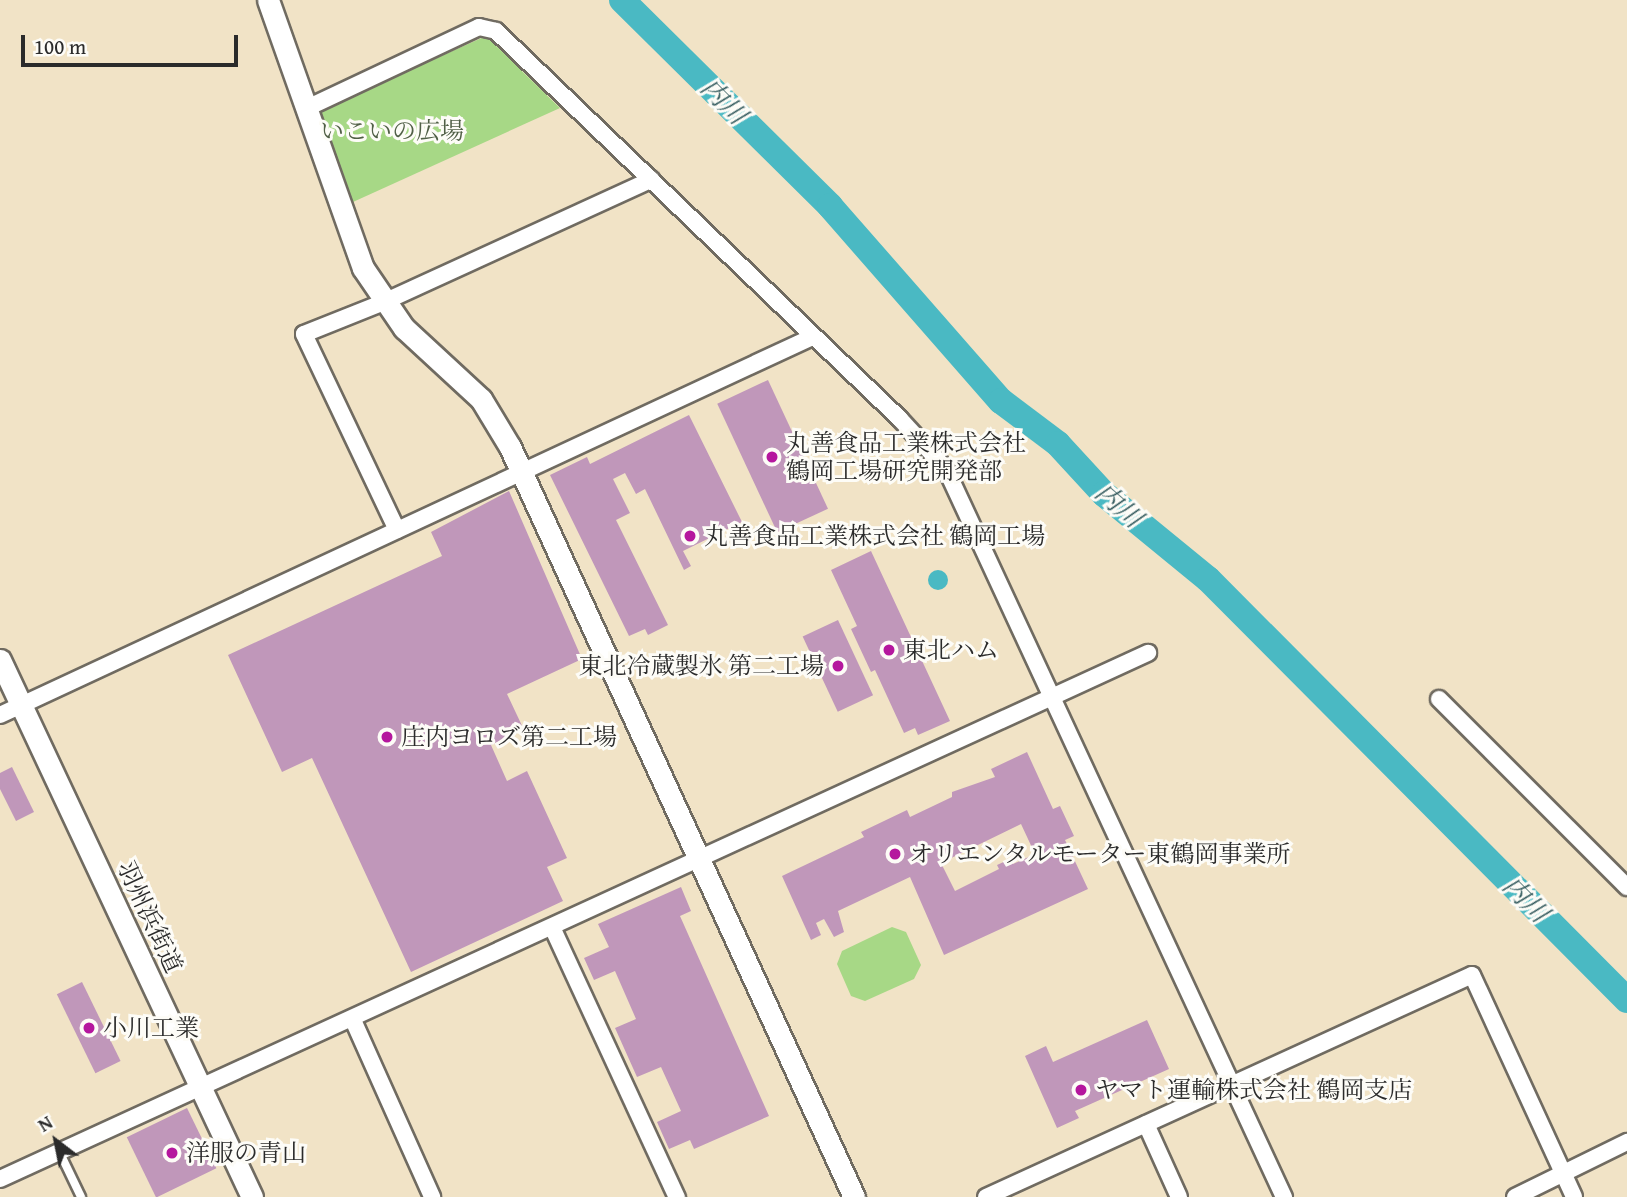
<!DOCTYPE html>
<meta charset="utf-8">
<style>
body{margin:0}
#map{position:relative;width:1627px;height:1197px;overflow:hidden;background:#f1e3c6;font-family:"Gentium Book Plus","Noto Serif JP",serif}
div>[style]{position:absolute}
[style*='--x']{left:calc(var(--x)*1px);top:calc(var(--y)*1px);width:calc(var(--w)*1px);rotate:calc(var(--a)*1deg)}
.green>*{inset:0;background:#a7d886}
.water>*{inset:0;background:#4ab9c3}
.round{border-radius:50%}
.river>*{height:26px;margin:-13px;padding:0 13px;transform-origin:13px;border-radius:13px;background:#4ab9c3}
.building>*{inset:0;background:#c097ba;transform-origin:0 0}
.roads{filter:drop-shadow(2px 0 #706b61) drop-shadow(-2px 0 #706b61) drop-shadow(0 2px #706b61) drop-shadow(0 -2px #706b61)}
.lane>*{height:8px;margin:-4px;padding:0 4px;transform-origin:4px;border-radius:4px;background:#fff}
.street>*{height:16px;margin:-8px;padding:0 8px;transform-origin:8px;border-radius:8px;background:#fff}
.secondary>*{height:21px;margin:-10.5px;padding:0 10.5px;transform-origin:10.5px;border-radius:10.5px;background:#fff}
.dots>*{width:19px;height:19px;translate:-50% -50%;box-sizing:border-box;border:4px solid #fdfcf7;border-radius:50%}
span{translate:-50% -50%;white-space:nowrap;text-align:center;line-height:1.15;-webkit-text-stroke:6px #fdfcf7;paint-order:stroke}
.park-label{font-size:24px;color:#505f46}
.poi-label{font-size:24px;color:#2b2b2b}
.left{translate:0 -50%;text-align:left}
.right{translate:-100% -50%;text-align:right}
.street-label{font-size:24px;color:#2b2b2b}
.water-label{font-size:26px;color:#365d60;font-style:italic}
.north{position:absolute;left:21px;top:1106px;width:70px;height:70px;-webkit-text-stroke:5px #fdfcf7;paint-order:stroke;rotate:328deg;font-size:19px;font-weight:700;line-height:28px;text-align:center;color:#2b2b2b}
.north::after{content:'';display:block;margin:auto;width:24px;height:32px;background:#2b2b2b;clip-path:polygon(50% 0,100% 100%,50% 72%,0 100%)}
.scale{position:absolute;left:21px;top:35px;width:217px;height:32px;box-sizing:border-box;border:4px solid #2b2b2b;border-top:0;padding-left:9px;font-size:21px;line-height:24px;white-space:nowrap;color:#2b2b2b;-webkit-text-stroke:5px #fdfcf7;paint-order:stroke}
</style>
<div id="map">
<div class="green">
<i style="clip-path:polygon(486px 36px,560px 108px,353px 202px,316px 112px)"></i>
<i style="clip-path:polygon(892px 927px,906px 932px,921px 965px,914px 979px,865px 1001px,851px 996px,837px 964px,842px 951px)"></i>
</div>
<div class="water">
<i class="round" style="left:928px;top:570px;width:20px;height:20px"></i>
</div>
<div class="river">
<i style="--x:622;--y:0;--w:293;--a:44.7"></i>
<i style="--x:830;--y:206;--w:259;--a:48.8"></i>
<i style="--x:1001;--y:401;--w:71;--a:37"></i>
<i style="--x:1058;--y:444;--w:68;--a:47.4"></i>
<i style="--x:1104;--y:494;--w:134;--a:39.3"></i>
<i style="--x:1208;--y:579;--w:594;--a:45.14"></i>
</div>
<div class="building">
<i style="left:768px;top:380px;width:142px;height:56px;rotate:65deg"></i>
<i style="clip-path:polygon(689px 415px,742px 522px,683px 551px,691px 566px,684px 570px,645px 489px,636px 494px,625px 473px,613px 479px,630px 513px,616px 520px,668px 625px,648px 635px,645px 629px,629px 636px,550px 475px,587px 457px,590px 464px)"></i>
<i style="clip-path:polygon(509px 491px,582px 659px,507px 694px,524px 730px,491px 745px,507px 781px,527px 771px,567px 858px,547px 867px,563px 901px,411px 972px,312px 758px,282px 772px,228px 655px,442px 556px,431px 532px)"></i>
<i style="clip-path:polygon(871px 551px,950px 721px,918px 735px,915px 728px,904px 733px,875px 670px,871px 672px,851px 629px,857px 626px,831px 570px)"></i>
<i style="left:838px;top:620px;width:83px;height:39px;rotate:65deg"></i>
<i style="clip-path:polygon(evenodd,1027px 752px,1053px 809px,1060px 806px,1074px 836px,1065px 840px,1088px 889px,944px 955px,910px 877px,838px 911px,844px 932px,834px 937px,824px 919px,816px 923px,821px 935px,811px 940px,782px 876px,864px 837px,861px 832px,907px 810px,910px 817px,952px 797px,952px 792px,995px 777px,991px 769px,1027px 752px,1021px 824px,1035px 854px,1013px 864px,1010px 859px,997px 865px,999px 869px,955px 891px,941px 863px,1021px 824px)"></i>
<i style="clip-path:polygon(12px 767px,34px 812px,16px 821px,0 789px,0 773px)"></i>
<i style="clip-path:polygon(681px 887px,691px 911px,680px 916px,769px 1116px,694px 1149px,690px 1140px,669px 1149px,657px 1122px,681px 1111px,661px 1067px,637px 1077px,615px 1028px,636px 1019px,615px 971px,594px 980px,584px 958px,609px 947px,598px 924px)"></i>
<i style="left:82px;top:982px;width:88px;height:28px;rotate:64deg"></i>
<i style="clip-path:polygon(1147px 1020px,1169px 1069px,1075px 1111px,1079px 1118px,1057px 1128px,1025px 1056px,1046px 1046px,1053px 1062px)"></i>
<i style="left:187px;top:1108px;width:67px;height:67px;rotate:64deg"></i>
</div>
<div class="roads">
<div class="lane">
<i style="--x:59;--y:1151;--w:51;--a:64.4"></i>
</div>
<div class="street">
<i style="--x:307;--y:108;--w:190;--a:-25.2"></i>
<i style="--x:479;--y:27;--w:17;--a:13"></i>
<i style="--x:496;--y:31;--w:560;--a:43.84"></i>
<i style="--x:900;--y:419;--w:68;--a:47.4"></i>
<i style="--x:946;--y:469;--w:803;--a:65.1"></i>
<i style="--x:397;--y:530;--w:217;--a:-115.4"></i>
<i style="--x:304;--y:334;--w:86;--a:-21.8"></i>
<i style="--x:384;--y:302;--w:294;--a:-24.6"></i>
<i style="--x:1439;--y:699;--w:266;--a:45"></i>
<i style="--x:0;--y:715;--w:896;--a:-24.96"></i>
<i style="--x:552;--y:927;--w:298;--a:65.2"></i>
<i style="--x:353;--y:1020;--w:194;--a:65.9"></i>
<i style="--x:1146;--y:1124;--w:80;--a:65.7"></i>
<i style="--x:0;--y:1179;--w:1263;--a:-24.62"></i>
<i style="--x:986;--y:1197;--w:534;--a:-24.55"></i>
<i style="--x:1472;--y:975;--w:244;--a:65.3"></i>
<i style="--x:1515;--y:1197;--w:125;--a:-26.2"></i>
</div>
<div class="secondary">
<i style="--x:268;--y:0;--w:284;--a:70.5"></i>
<i style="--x:363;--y:268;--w:73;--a:55.7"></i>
<i style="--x:404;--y:328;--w:105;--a:42.7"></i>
<i style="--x:481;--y:399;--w:56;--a:58.9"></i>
<i style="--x:510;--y:447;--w:825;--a:65.36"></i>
<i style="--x:0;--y:660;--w:593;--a:64.86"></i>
</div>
</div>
<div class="dots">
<i style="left:772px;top:457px;background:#b5179e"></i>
<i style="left:690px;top:536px;background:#b5179e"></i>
<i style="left:889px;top:650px;background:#b5179e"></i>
<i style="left:838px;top:666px;background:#b5179e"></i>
<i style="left:387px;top:737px;background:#b5179e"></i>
<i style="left:895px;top:854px;background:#b5179e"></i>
<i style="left:89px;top:1028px;background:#b5179e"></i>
<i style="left:1081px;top:1090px;background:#b5179e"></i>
<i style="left:172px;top:1153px;background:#b5179e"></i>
</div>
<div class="park-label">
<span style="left:392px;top:131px">いこいの広場</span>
</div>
<div class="poi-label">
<span class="left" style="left:786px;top:457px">丸善食品工業株式会社<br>鶴岡工場研究開発部</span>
<span class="left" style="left:704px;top:536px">丸善食品工業株式会社 鶴岡工場</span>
<span class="left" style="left:903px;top:650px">東北ハム</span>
<span class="right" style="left:824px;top:666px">東北冷蔵製氷 第二工場</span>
<span class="left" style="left:401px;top:737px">庄内ヨロズ第二工場</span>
<span class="left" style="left:909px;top:854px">オリエンタルモーター東鶴岡事業所</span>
<span class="left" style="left:103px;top:1028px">小川工業</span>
<span class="left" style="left:1095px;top:1090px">ヤマト運輸株式会社 鶴岡支店</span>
<span class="left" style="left:186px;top:1153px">洋服の青山</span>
</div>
<div class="street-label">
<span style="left:150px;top:917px;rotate:65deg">羽州浜街道</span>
</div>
<div class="water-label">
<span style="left:724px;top:101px;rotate:45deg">内川</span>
<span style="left:1119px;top:505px;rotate:41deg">内川</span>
<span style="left:1526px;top:899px;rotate:45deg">内川</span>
</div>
<div class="north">N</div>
<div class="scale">100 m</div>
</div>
